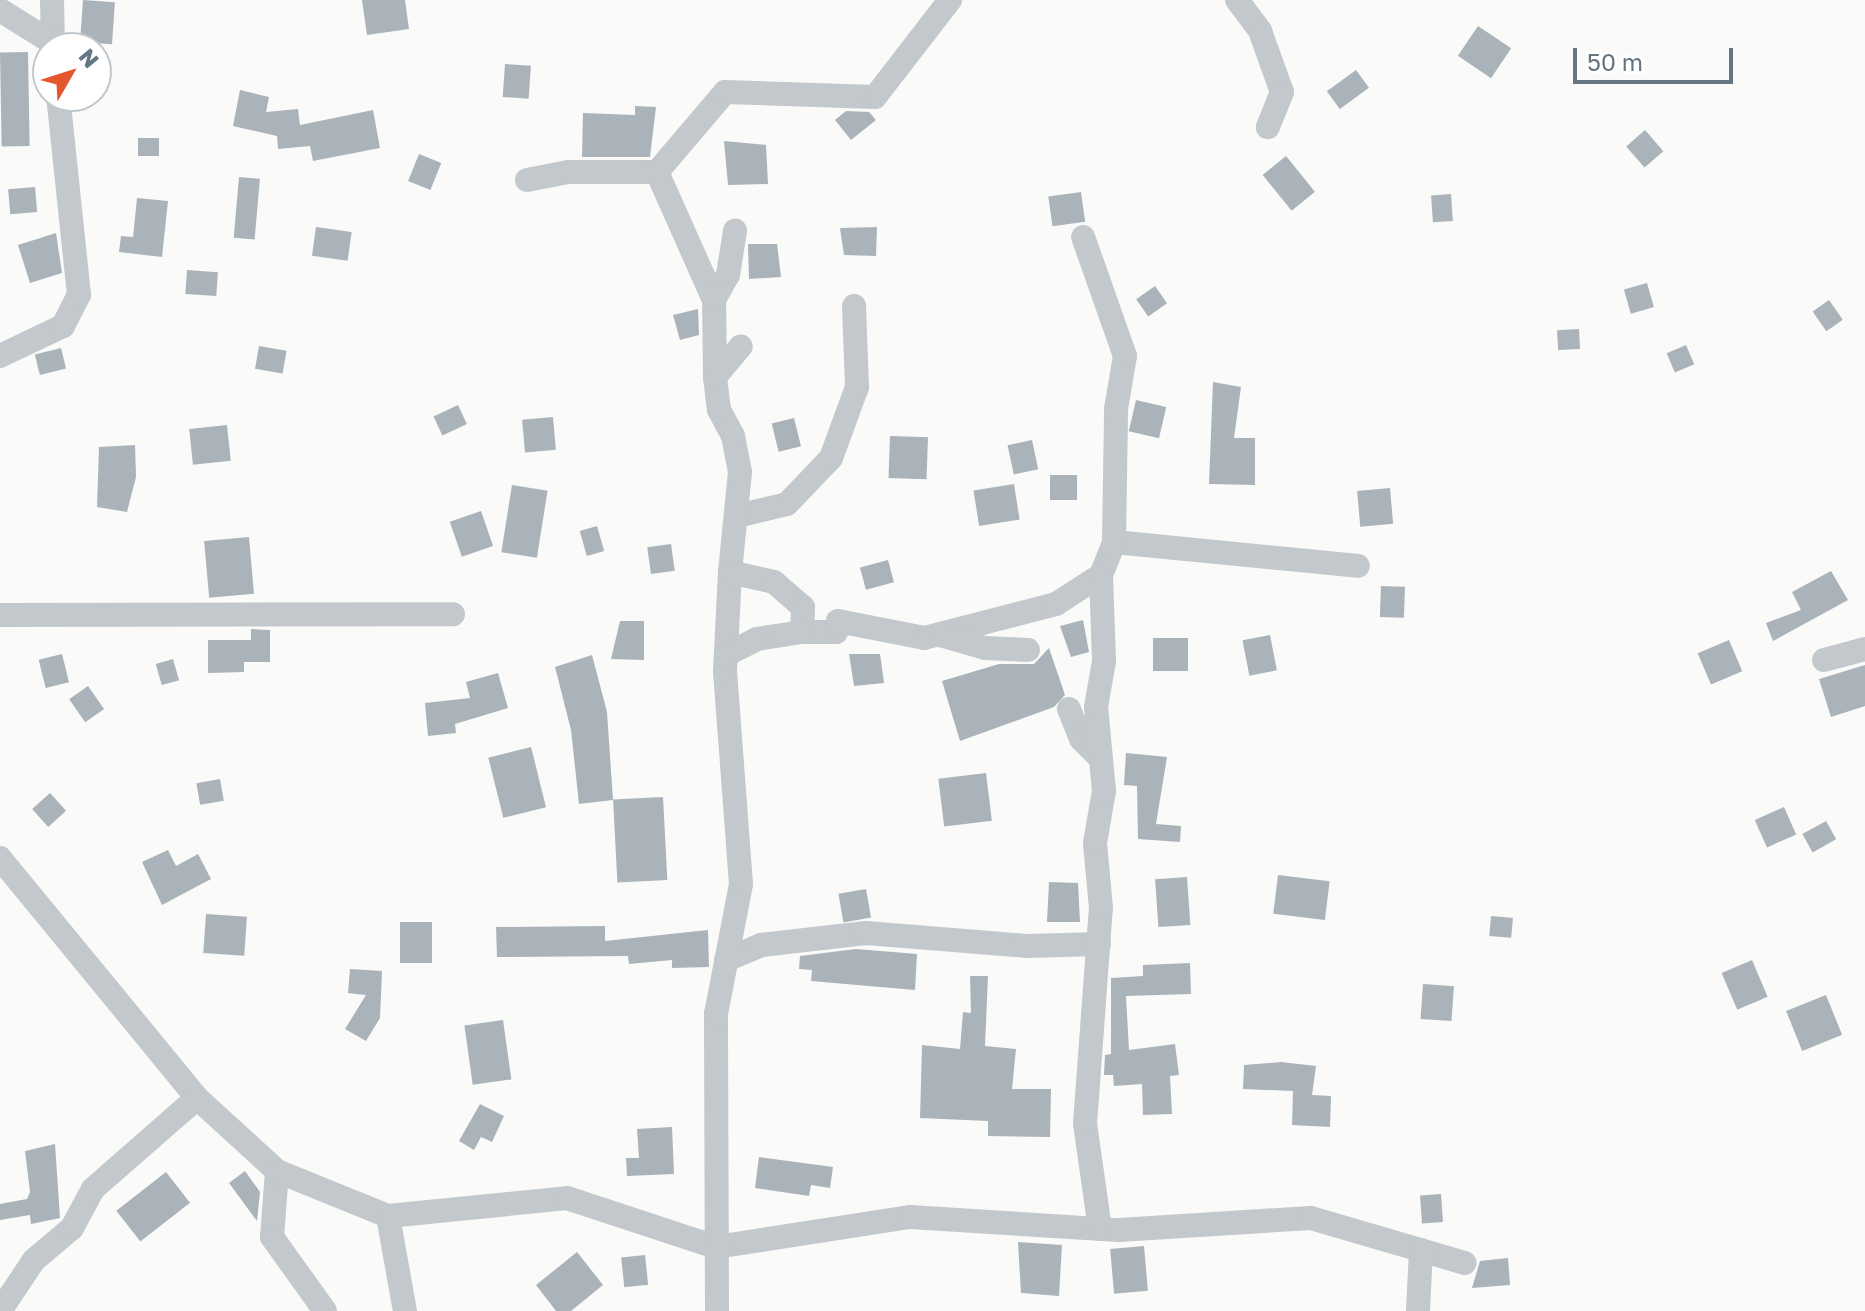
<!DOCTYPE html>
<style>
body{margin:0}
#map{position:relative;width:1865px;height:1311px;overflow:hidden;background:#fafaf8;font-family:"Golos Text",sans-serif}
div>[style]{position:absolute}
[style*='--x']{left:calc(var(--x)*1px);top:calc(var(--y)*1px);width:calc(var(--w)*1px);rotate:calc(var(--a)*1deg)}
.building>*{inset:0;background:#aab3b9;transform-origin:0 0}
.minor>*{height:24px;margin:-12px;padding:0 12px;transform-origin:12px;border-radius:12px;background:#c3c8cc}
span{translate:-50% -50%;white-space:nowrap;text-align:center;line-height:1.15;-webkit-text-stroke:8px #fff;paint-order:stroke}
.north{position:absolute;left:32px;top:32px;width:80px;height:80px;box-sizing:border-box;background:#fff;border:2px solid #c1c8cd;border-radius:50%;rotate:51deg;font-size:22px;font-weight:700;line-height:32px;text-align:center;color:#657683}
.north::after{content:'';display:block;margin:auto;width:28px;height:36px;background:#e4572e;clip-path:polygon(50% 0,100% 100%,50% 72%,0 100%)}
.scale{position:absolute;left:1573px;top:48px;width:160px;height:36px;box-sizing:border-box;border:4px solid #657683;border-top:0;padding-left:10px;font-size:24px;line-height:28px;white-space:nowrap;color:#657683;-webkit-text-stroke:6px #fff;paint-order:stroke}
</style>
<div id="map">
<div class="building">
<i style="left:83px;top:0;width:32px;height:42px;rotate:4deg"></i>
<i style="clip-path:polygon(362px 0,405px 0,409px 29px,367px 35px)"></i>
<i style="left:1478px;top:26px;width:40px;height:36px;rotate:34deg"></i>
<i style="left:28px;top:52px;width:94px;height:28px;rotate:89deg"></i>
<i style="left:505px;top:64px;width:26px;height:33px;rotate:4deg"></i>
<i style="left:1356px;top:70px;width:22px;height:36px;rotate:54deg"></i>
<i style="clip-path:polygon(240px 90px,269px 97px,266px 112px,298px 109px,300px 125px,373px 110px,380px 148px,313px 161px,310px 146px,278px 149px,277px 136px,233px 126px)"></i>
<i style="clip-path:polygon(635px 106px,656px 107px,650px 157px,582px 157px,583px 113px,635px 115px)"></i>
<i style="clip-path:polygon(846px 111px,869px 112px,876px 120px,851px 140px,835px 120px)"></i>
<i style="left:1645px;top:130px;width:28px;height:25px;rotate:49deg"></i>
<i style="left:138px;top:138px;width:21px;height:18px"></i>
<i style="clip-path:polygon(724px 141px,766px 145px,768px 184px,728px 185px)"></i>
<i style="left:419px;top:154px;width:24px;height:29px;rotate:22deg"></i>
<i style="left:1286px;top:156px;width:46px;height:30px;rotate:51deg"></i>
<i style="left:239px;top:177px;width:21px;height:61px;rotate:5deg"></i>
<i style="left:35px;top:187px;width:25px;height:27px;rotate:85deg"></i>
<i style="left:1081px;top:192px;width:30px;height:33px;rotate:82deg"></i>
<i style="left:1451px;top:194px;width:27px;height:20px;rotate:86deg"></i>
<i style="clip-path:polygon(137px 198px,168px 201px,162px 257px,119px 252px,121px 236px,133px 237px)"></i>
<i style="left:316px;top:227px;width:36px;height:29px;rotate:8deg"></i>
<i style="clip-path:polygon(877px 227px,876px 256px,844px 255px,840px 228px)"></i>
<i style="clip-path:polygon(56px 233px,62px 273px,30px 283px,18px 245px)"></i>
<i style="clip-path:polygon(748px 244px,777px 244px,781px 277px,749px 279px)"></i>
<i style="left:187px;top:270px;width:31px;height:24px;rotate:4deg"></i>
<i style="left:1647px;top:283px;width:25px;height:24px;rotate:74deg"></i>
<i style="left:1155px;top:286px;width:21px;height:23px;rotate:55deg"></i>
<i style="left:1829px;top:300px;width:24px;height:20px;rotate:55deg"></i>
<i style="clip-path:polygon(698px 309px,699px 335px,680px 340px,673px 315px)"></i>
<i style="left:1579px;top:329px;width:20px;height:22px;rotate:87deg"></i>
<i style="left:1686px;top:345px;width:21px;height:21px;rotate:67deg"></i>
<i style="left:259px;top:346px;width:28px;height:23px;rotate:10deg"></i>
<i style="left:61px;top:348px;width:21px;height:27px;rotate:76deg"></i>
<i style="clip-path:polygon(1213px 382px,1241px 387px,1234px 438px,1255px 438px,1255px 485px,1209px 484px)"></i>
<i style="left:1136px;top:400px;width:31px;height:32px;rotate:13deg"></i>
<i style="left:458px;top:405px;width:21px;height:27px;rotate:65deg"></i>
<i style="left:553px;top:417px;width:33px;height:31px;rotate:85deg"></i>
<i style="left:794px;top:418px;width:29px;height:23px;rotate:76deg"></i>
<i style="left:227px;top:425px;width:36px;height:38px;rotate:84deg"></i>
<i style="left:890px;top:436px;width:38px;height:42px;rotate:2deg"></i>
<i style="left:1032px;top:440px;width:30px;height:25px;rotate:78deg"></i>
<i style="clip-path:polygon(135px 445px,136px 477px,127px 512px,97px 507px,99px 447px)"></i>
<i style="left:1050px;top:475px;width:27px;height:25px"></i>
<i style="left:1014px;top:484px;width:36px;height:41px;rotate:81deg"></i>
<i style="left:512px;top:485px;width:36px;height:68px;rotate:9deg"></i>
<i style="left:1390px;top:488px;width:36px;height:33px;rotate:85deg"></i>
<i style="left:481px;top:511px;width:37px;height:33px;rotate:71deg"></i>
<i style="left:597px;top:526px;width:26px;height:18px;rotate:74deg"></i>
<i style="left:249px;top:537px;width:57px;height:45px;rotate:85deg"></i>
<i style="left:671px;top:544px;width:27px;height:24px;rotate:82deg"></i>
<i style="left:888px;top:560px;width:23px;height:29px;rotate:75deg"></i>
<i style="clip-path:polygon(1831px 571px,1848px 600px,1773px 641px,1766px 623px,1801px 610px,1792px 592px)"></i>
<i style="left:1381px;top:586px;width:24px;height:31px;rotate:2deg"></i>
<i style="clip-path:polygon(1083px 620px,1089px 652px,1071px 657px,1060px 626px)"></i>
<i style="clip-path:polygon(620px 621px,644px 621px,644px 660px,611px 659px)"></i>
<i style="clip-path:polygon(251px 629px,270px 630px,270px 662px,244px 662px,244px 672px,208px 673px,208px 640px,251px 640px)"></i>
<i style="left:1270px;top:635px;width:36px;height:28px;rotate:79deg"></i>
<i style="left:1153px;top:638px;width:35px;height:33px"></i>
<i style="left:1729px;top:640px;width:34px;height:34px;rotate:67deg"></i>
<i style="clip-path:polygon(1049px 648px,1065px 695px,1054px 707px,960px 741px,942px 681px,999px 664px,1034px 664px)"></i>
<i style="left:62px;top:654px;width:29px;height:24px;rotate:76deg"></i>
<i style="clip-path:polygon(849px 654px,880px 654px,884px 683px,854px 686px)"></i>
<i style="clip-path:polygon(592px 655px,607px 712px,613px 800px,579px 804px,571px 730px,555px 667px)"></i>
<i style="left:173px;top:659px;width:22px;height:18px;rotate:74deg"></i>
<i style="clip-path:polygon(1865px 665px,1865px 706px,1831px 717px,1819px 679px)"></i>
<i style="clip-path:polygon(498px 673px,508px 708px,455px 724px,456px 733px,428px 736px,425px 703px,470px 698px,466px 682px)"></i>
<i style="left:88px;top:686px;width:28px;height:23px;rotate:55deg"></i>
<i style="left:531px;top:747px;width:62px;height:44px;rotate:76deg"></i>
<i style="clip-path:polygon(1126px 753px,1167px 757px,1156px 824px,1181px 826px,1180px 842px,1138px 839px,1137px 786px,1124px 785px)"></i>
<i style="left:986px;top:773px;width:48px;height:48px;rotate:83deg"></i>
<i style="left:220px;top:779px;width:22px;height:24px;rotate:80deg"></i>
<i style="left:50px;top:793px;width:24px;height:24px;rotate:48deg"></i>
<i style="left:663px;top:797px;width:83px;height:50px;rotate:87deg"></i>
<i style="left:1784px;top:807px;width:30px;height:32px;rotate:66deg"></i>
<i style="left:1826px;top:821px;width:21px;height:27px;rotate:61deg"></i>
<i style="clip-path:polygon(168px 850px,176px 866px,198px 854px,211px 879px,162px 905px,142px 862px)"></i>
<i style="left:1278px;top:875px;width:52px;height:39px;rotate:7deg"></i>
<i style="left:1187px;top:877px;width:48px;height:32px;rotate:86deg"></i>
<i style="clip-path:polygon(1049px 882px,1078px 883px,1080px 922px,1047px 922px)"></i>
<i style="left:866px;top:889px;width:29px;height:28px;rotate:80deg"></i>
<i style="left:206px;top:914px;width:41px;height:39px;rotate:4deg"></i>
<i style="left:1491px;top:916px;width:22px;height:20px;rotate:5deg"></i>
<i style="left:400px;top:922px;width:32px;height:41px"></i>
<i style="clip-path:polygon(605px 926px,605px 941px,708px 930px,709px 967px,672px 968px,672px 960px,629px 964px,628px 956px,497px 957px,496px 927px)"></i>
<i style="clip-path:polygon(856px 949px,917px 954px,915px 990px,811px 981px,812px 970px,799px 969px,800px 956px)"></i>
<i style="left:1752px;top:960px;width:40px;height:33px;rotate:67deg"></i>
<i style="clip-path:polygon(1190px 963px,1191px 994px,1126px 996px,1129px 1050px,1175px 1044px,1179px 1075px,1170px 1076px,1172px 1114px,1143px 1115px,1142px 1084px,1114px 1086px,1113px 1075px,1104px 1075px,1105px 1055px,1111px 1054px,1111px 978px,1143px 976px,1143px 965px)"></i>
<i style="clip-path:polygon(350px 969px,382px 971px,380px 1018px,366px 1041px,345px 1029px,366px 995px,348px 993px)"></i>
<i style="clip-path:polygon(970px 976px,988px 976px,985px 1046px,1016px 1049px,1012px 1089px,1051px 1089px,1050px 1137px,988px 1136px,988px 1121px,920px 1118px,922px 1045px,960px 1049px,963px 1012px,971px 1013px)"></i>
<i style="left:1423px;top:984px;width:31px;height:35px;rotate:4deg"></i>
<i style="left:1826px;top:995px;width:43px;height:43px;rotate:68deg"></i>
<i style="left:503px;top:1020px;width:60px;height:39px;rotate:82deg"></i>
<i style="clip-path:polygon(1281px 1062px,1316px 1066px,1312px 1095px,1331px 1096px,1330px 1127px,1292px 1125px,1293px 1091px,1243px 1089px,1244px 1065px)"></i>
<i style="clip-path:polygon(480px 1104px,504px 1116px,492px 1142px,481px 1137px,474px 1150px,459px 1141px)"></i>
<i style="clip-path:polygon(672px 1127px,674px 1174px,627px 1176px,626px 1158px,639px 1158px,637px 1129px)"></i>
<i style="clip-path:polygon(55px 1144px,60px 1218px,31px 1224px,30px 1215px,0 1220px,0 1204px,27px 1199px,30px 1192px,25px 1151px)"></i>
<i style="clip-path:polygon(759px 1157px,833px 1167px,830px 1188px,811px 1185px,809px 1196px,755px 1188px)"></i>
<i style="clip-path:polygon(245px 1171px,260px 1192px,257px 1221px,229px 1183px)"></i>
<i style="left:166px;top:1172px;width:39px;height:63px;rotate:52deg"></i>
<i style="left:1441px;top:1194px;width:28px;height:21px;rotate:86deg"></i>
<i style="clip-path:polygon(1018px 1242px,1062px 1245px,1059px 1296px,1021px 1293px)"></i>
<i style="left:1144px;top:1246px;width:45px;height:34px;rotate:85deg"></i>
<i style="clip-path:polygon(577px 1252px,603px 1285px,571px 1311px,556px 1311px,536px 1285px)"></i>
<i style="left:645px;top:1255px;width:30px;height:24px;rotate:84deg"></i>
<i style="clip-path:polygon(1508px 1258px,1510px 1285px,1472px 1288px,1480px 1261px)"></i>
</div>
<div class="minor">
<i style="--x:52;--y:0;--w:48;--a:88.8"></i>
<i style="--x:1237;--y:0;--w:39;--a:53"></i>
<i style="--x:1260;--y:31;--w:65;--a:70.2"></i>
<i style="--x:1282;--y:92;--w:38;--a:112"></i>
<i style="--x:0;--y:10;--w:62;--a:31.9"></i>
<i style="--x:527;--y:180;--w:42;--a:-11"></i>
<i style="--x:568;--y:172;--w:89;--a:0"></i>
<i style="--x:714;--y:300;--w:140;--a:-114"></i>
<i style="--x:657;--y:172;--w:105;--a:-49.6"></i>
<i style="--x:725;--y:92;--w:150;--a:1.9"></i>
<i style="--x:875;--y:97;--w:123;--a:-52.3"></i>
<i style="--x:0;--y:356;--w:70;--a:-25.5"></i>
<i style="--x:63;--y:326;--w:35;--a:-63"></i>
<i style="--x:79;--y:295;--w:200;--a:-96"></i>
<i style="--x:715;--y:377;--w:77;--a:-90.7"></i>
<i style="--x:714;--y:300;--w:29;--a:-61"></i>
<i style="--x:728;--y:275;--w:45;--a:-81"></i>
<i style="--x:737;--y:516;--w:51;--a:-13.5"></i>
<i style="--x:787;--y:504;--w:64;--a:-46.3"></i>
<i style="--x:831;--y:458;--w:76;--a:-69.9"></i>
<i style="--x:857;--y:387;--w:81;--a:-92.1"></i>
<i style="--x:1114;--y:542;--w:245;--a:5.6"></i>
<i style="--x:730;--y:572;--w:100;--a:-84.3"></i>
<i style="--x:740;--y:472;--w:37;--a:-101"></i>
<i style="--x:733;--y:436;--w:30;--a:-118"></i>
<i style="--x:719;--y:410;--w:33;--a:-97"></i>
<i style="--x:715;--y:377;--w:40;--a:-50"></i>
<i style="--x:0;--y:615;--w:453;--a:-0.1"></i>
<i style="--x:802;--y:632;--w:34;--a:0"></i>
<i style="--x:836;--y:632;--w:11;--a:-80"></i>
<i style="--x:838;--y:621;--w:88;--a:11.2"></i>
<i style="--x:924;--y:638;--w:136;--a:-14.4"></i>
<i style="--x:1056;--y:604;--w:54;--a:-32.8"></i>
<i style="--x:1101;--y:575;--w:35;--a:-68"></i>
<i style="--x:1114;--y:542;--w:133;--a:-89.1"></i>
<i style="--x:1116;--y:409;--w:54;--a:-80.4"></i>
<i style="--x:1125;--y:356;--w:126;--a:-109.4"></i>
<i style="--x:940;--y:635;--w:47;--a:16.1"></i>
<i style="--x:985;--y:648;--w:43;--a:2.7"></i>
<i style="--x:1824;--y:660;--w:42;--a:-15"></i>
<i style="--x:1069;--y:709;--w:32;--a:68"></i>
<i style="--x:1081;--y:739;--w:28;--a:45"></i>
<i style="--x:0;--y:858;--w:310;--a:50.6"></i>
<i style="--x:197;--y:1098;--w:108;--a:42.4"></i>
<i style="--x:277;--y:1171;--w:66;--a:94.3"></i>
<i style="--x:272;--y:1237;--w:91;--a:54.4"></i>
<i style="--x:726;--y:960;--w:38;--a:-23"></i>
<i style="--x:761;--y:945;--w:106;--a:-6.5"></i>
<i style="--x:866;--y:933;--w:161;--a:4.6"></i>
<i style="--x:1026;--y:946;--w:73;--a:-1.6"></i>
<i style="--x:277;--y:1171;--w:120;--a:22.1"></i>
<i style="--x:388;--y:1216;--w:180;--a:-5.7"></i>
<i style="--x:567;--y:1198;--w:157;--a:18.2"></i>
<i style="--x:716;--y:1247;--w:196;--a:-8.8"></i>
<i style="--x:910;--y:1217;--w:209;--a:3.6"></i>
<i style="--x:1119;--y:1230;--w:192;--a:-3.6"></i>
<i style="--x:1311;--y:1218;--w:160;--a:16.3"></i>
<i style="--x:388;--y:1216;--w:97;--a:79.9"></i>
<i style="--x:1100;--y:1229;--w:106;--a:-98.1"></i>
<i style="--x:1085;--y:1124;--w:217;--a:-85.8"></i>
<i style="--x:1101;--y:908;--w:65;--a:-95.3"></i>
<i style="--x:1095;--y:843;--w:53;--a:-80.2"></i>
<i style="--x:1104;--y:791;--w:84;--a:-95.4"></i>
<i style="--x:1096;--y:707;--w:47;--a:-80.1"></i>
<i style="--x:1104;--y:661;--w:86;--a:-92"></i>
<i style="--x:0;--y:1311;--w:61;--a:-56.3"></i>
<i style="--x:34;--y:1260;--w:50;--a:-40.1"></i>
<i style="--x:72;--y:1228;--w:44;--a:-61.7"></i>
<i style="--x:93;--y:1189;--w:138;--a:-41.2"></i>
<i style="--x:717;--y:1311;--w:297;--a:-90.2"></i>
<i style="--x:716;--y:1014;--w:132;--a:-79.1"></i>
<i style="--x:741;--y:884;--w:214;--a:-94.3"></i>
<i style="--x:725;--y:671;--w:99;--a:-87.1"></i>
<i style="--x:730;--y:572;--w:45;--a:12.8"></i>
<i style="--x:774;--y:582;--w:38;--a:41"></i>
<i style="--x:803;--y:607;--w:25;--a:92"></i>
<i style="--x:802;--y:632;--w:46;--a:171.2"></i>
<i style="--x:757;--y:639;--w:34;--a:153"></i>
<i style="--x:1418;--y:1311;--w:61;--a:-87.2"></i>
</div>
<div class="north">N</div>
<div class="scale">50 m</div>
</div>
